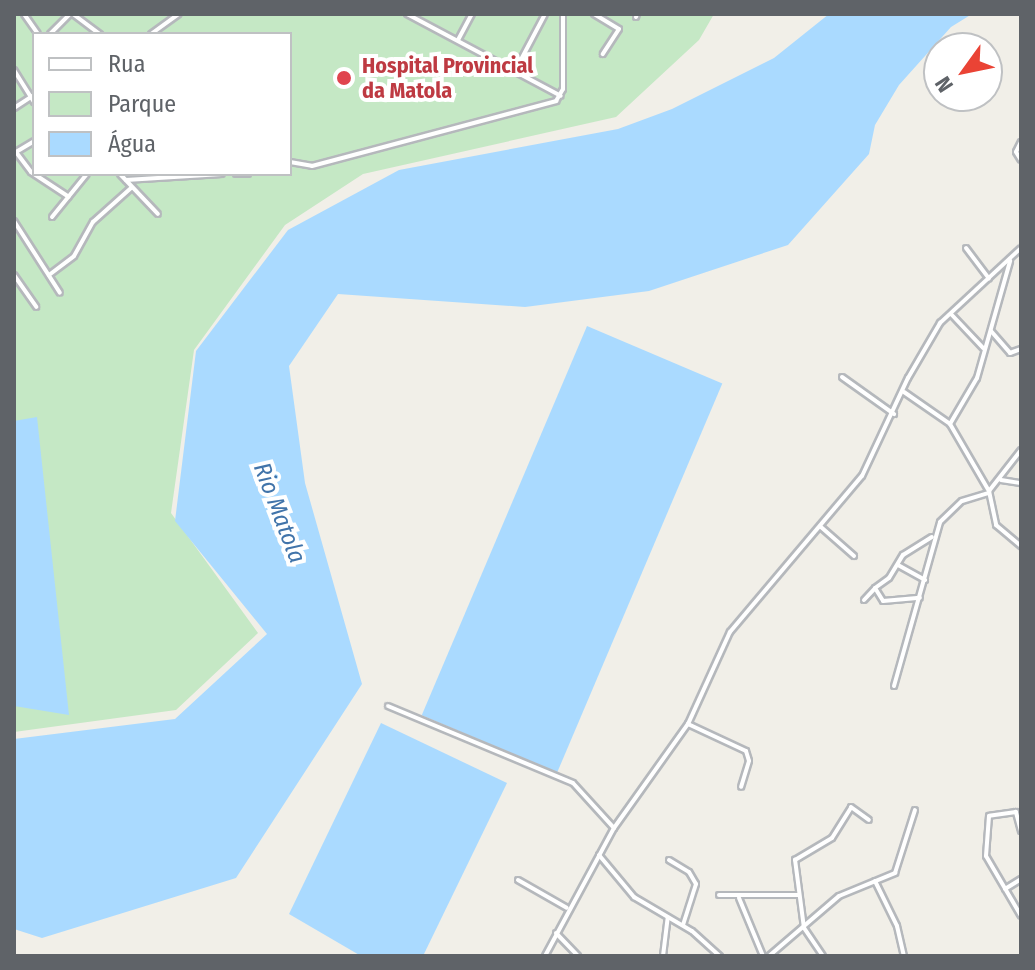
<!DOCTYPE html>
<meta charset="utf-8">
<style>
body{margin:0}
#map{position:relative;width:1035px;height:970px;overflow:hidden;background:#f1efe8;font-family:"Fira Sans Condensed",sans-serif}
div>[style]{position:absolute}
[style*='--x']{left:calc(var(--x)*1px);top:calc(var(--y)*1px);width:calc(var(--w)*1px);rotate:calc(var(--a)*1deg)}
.green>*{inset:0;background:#c5e8c5}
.water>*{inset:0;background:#aadaff;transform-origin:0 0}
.roads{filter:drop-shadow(2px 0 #b5b8bc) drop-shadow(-2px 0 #b5b8bc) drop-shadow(0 2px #b5b8bc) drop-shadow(0 -2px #b5b8bc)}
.street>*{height:4px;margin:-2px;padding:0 2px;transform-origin:2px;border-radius:2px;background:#fff}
.dots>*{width:22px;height:22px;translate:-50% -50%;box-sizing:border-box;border:4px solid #fff;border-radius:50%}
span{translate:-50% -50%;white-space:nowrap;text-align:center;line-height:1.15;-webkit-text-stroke:8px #fff;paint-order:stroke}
.health-label{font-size:22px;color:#be3a42;font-weight:700}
.left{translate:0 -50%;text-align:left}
.water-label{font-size:24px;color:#4174aa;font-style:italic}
.frame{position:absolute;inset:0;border:16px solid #5f6368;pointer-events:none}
.legend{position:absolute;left:32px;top:32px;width:260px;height:144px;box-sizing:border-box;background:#fff;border:2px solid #bfc1c3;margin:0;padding:10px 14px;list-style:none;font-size:24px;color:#5f6368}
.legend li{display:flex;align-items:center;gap:16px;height:40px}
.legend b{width:40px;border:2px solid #bfc1c3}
.north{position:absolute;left:923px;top:32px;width:80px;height:80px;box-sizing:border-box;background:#fff;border:2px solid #bfc1c3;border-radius:50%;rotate:237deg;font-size:22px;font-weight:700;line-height:32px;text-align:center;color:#5f6368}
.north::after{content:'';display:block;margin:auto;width:28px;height:36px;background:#ea4335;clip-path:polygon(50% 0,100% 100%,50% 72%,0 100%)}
</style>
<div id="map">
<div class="green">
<i style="clip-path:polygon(evenodd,714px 14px,699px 40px,616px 117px,363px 174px,285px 225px,194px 350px,171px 513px,258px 633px,176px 710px,14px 732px,14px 15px,714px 14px,34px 34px,290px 34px,290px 174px,34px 174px,34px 34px)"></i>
</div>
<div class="water">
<i style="clip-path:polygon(829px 14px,972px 14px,951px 27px,899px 85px,875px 125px,869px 154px,788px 245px,649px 291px,525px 307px,338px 294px,289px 366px,305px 483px,362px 684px,236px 878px,42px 938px,14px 929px,14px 739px,175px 719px,267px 634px,175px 521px,196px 351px,288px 230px,399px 170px,618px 129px,672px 109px,774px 58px)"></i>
<i style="left:587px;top:326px;width:147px;height:423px;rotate:23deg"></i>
<i style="clip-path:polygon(37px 417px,69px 715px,14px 706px,14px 421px)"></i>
<i style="clip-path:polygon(381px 723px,507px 783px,423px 956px,361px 956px,289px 914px)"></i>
</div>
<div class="roads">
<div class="street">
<i style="--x:24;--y:14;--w:24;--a:55"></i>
<i style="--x:73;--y:14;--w:34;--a:37"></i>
<i style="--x:407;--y:14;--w:174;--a:28"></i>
<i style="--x:594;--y:14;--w:29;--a:31"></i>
<i style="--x:619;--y:29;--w:30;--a:123"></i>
<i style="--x:636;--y:17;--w:3;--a:-72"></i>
<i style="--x:50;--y:34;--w:28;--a:-45"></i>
<i style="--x:151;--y:34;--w:34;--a:-36"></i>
<i style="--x:458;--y:40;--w:30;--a:-62"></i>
<i style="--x:14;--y:70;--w:38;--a:58"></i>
<i style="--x:515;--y:71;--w:64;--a:-62.2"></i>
<i style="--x:14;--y:108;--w:24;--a:-33"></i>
<i style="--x:1021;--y:142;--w:11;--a:117"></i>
<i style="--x:1016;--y:152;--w:9;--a:58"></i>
<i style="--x:16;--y:152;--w:25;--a:53"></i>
<i style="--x:31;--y:172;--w:45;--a:33.3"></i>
<i style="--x:16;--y:152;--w:21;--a:-31"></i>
<i style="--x:290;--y:162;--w:22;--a:10"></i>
<i style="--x:312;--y:166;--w:253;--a:-14.9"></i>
<i style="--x:556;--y:101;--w:14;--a:-60"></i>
<i style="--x:563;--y:89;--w:75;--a:-90"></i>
<i style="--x:120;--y:174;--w:55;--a:46.5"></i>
<i style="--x:236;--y:174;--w:12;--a:0"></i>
<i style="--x:126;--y:180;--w:96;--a:-3.6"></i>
<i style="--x:52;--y:217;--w:55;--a:-50.9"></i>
<i style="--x:14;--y:221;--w:85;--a:57.4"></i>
<i style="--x:966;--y:248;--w:38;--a:53"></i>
<i style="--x:14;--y:275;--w:39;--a:55"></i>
<i style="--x:49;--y:275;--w:31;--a:-37"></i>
<i style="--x:74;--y:256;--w:39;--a:-61"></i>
<i style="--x:93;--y:222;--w:51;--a:-41.8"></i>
<i style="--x:951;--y:314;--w:47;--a:46.7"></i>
<i style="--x:991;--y:331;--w:29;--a:49"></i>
<i style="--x:1010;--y:353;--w:12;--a:-20"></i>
<i style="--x:842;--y:377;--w:64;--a:35.4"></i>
<i style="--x:904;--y:392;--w:56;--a:34.8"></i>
<i style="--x:950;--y:424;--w:78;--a:59.8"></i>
<i style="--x:989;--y:491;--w:35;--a:78"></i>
<i style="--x:996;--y:525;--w:33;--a:40"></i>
<i style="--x:950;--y:424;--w:53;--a:-59.6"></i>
<i style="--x:977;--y:378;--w:122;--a:-74.2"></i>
<i style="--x:1001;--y:480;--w:20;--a:9"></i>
<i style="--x:989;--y:491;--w:52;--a:-52"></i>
<i style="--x:821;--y:527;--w:44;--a:41.3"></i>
<i style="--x:898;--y:565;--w:31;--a:29"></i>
<i style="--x:875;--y:588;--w:17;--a:-36"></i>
<i style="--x:889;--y:578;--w:27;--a:-59"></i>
<i style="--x:903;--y:555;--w:34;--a:-32"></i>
<i style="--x:864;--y:600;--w:16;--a:-47"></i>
<i style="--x:875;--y:588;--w:15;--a:58"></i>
<i style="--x:883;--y:601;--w:37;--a:-5"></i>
<i style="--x:894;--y:686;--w:170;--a:-74.3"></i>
<i style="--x:940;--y:522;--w:30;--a:-44"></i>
<i style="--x:962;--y:501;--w:28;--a:-17"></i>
<i style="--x:388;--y:706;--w:200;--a:22.6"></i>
<i style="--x:573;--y:783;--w:61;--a:47.7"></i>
<i style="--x:688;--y:724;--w:64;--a:25"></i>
<i style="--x:746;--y:751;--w:10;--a:73"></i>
<i style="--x:749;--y:761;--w:27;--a:107"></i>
<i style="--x:1021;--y:831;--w:20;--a:-105"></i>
<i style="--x:1016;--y:812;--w:27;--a:172"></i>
<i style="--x:989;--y:816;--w:40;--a:94.3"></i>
<i style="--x:986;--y:856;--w:69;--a:59.7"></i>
<i style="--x:599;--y:855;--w:55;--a:50.2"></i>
<i style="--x:634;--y:897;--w:67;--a:30.4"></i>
<i style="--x:692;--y:931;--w:38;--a:42"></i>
<i style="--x:669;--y:860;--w:23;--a:31"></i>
<i style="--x:689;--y:872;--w:14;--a:60"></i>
<i style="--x:696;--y:884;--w:43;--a:107.6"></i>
<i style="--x:518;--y:880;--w:56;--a:29.7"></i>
<i style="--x:875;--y:881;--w:50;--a:63.9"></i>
<i style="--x:897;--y:926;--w:31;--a:77"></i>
<i style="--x:1005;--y:889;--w:19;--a:-32"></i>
<i style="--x:719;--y:895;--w:79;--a:0"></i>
<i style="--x:739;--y:898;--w:63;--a:67.5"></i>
<i style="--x:556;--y:933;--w:32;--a:46"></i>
<i style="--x:545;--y:956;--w:145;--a:-61.7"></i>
<i style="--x:614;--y:828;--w:128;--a:-54.6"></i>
<i style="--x:688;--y:724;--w:101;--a:-65.5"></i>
<i style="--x:730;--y:632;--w:204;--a:-49.8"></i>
<i style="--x:862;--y:476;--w:108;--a:-64.9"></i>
<i style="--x:908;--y:378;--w:64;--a:-59.8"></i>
<i style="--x:940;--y:323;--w:110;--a:-42.8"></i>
<i style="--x:663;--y:956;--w:39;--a:-83"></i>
<i style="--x:769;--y:956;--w:92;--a:-40.6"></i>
<i style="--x:839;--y:896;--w:61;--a:-22.3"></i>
<i style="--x:895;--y:873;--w:66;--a:-72.4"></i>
<i style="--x:823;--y:956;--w:34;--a:-124"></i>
<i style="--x:804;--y:928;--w:69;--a:-97.5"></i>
<i style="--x:795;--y:860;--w:43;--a:-30.7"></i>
<i style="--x:832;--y:838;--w:36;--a:-58"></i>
<i style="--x:851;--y:807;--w:22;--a:36"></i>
</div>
</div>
<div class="dots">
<i style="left:344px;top:78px;background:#e0444e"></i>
</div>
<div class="health-label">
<span class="left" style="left:362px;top:78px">Hospital Provincial<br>da Matola</span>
</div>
<div class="water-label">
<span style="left:279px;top:513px;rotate:69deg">Rio Matola</span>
</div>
<div class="frame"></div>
<ul class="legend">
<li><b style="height:10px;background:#fff"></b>Rua</li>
<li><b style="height:22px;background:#c5e8c5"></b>Parque</li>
<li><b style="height:22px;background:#aadaff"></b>Água</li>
</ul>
<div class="north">N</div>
</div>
